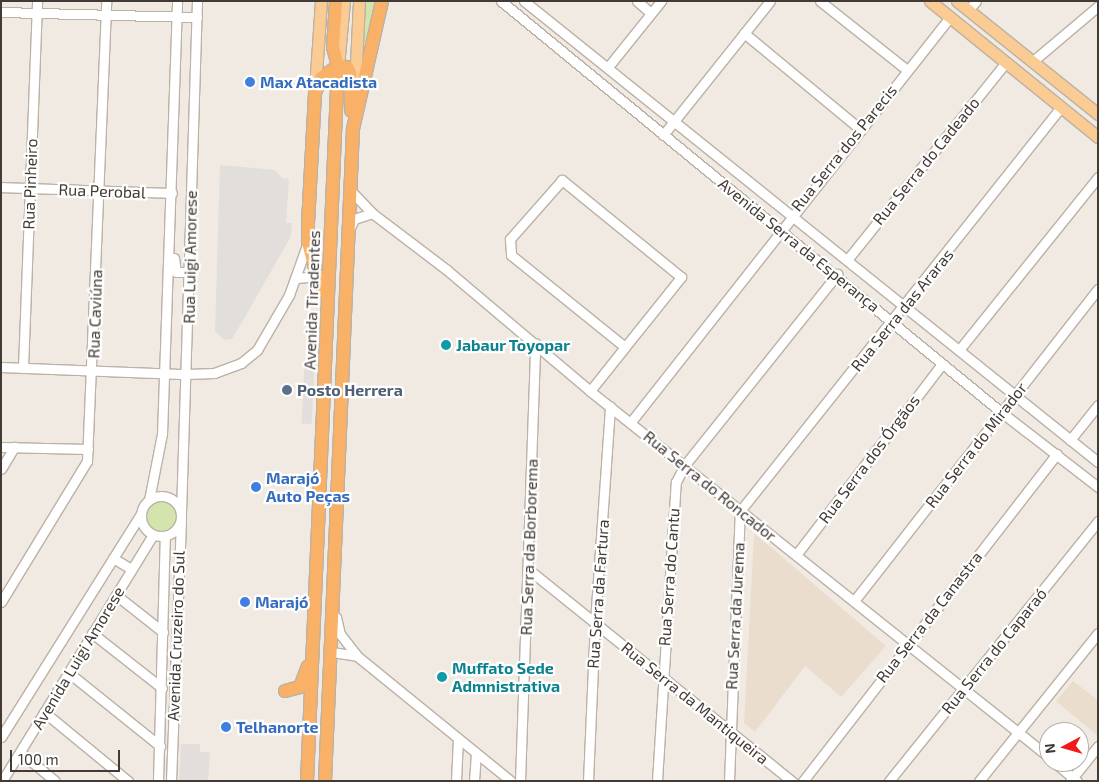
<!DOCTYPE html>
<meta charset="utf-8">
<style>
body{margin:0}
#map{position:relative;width:1099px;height:782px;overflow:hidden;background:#f1eae3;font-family:"Exo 2",sans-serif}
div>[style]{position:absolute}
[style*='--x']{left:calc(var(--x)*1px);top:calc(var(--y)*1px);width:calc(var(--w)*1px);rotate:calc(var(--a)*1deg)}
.education>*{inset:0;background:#eaddcd}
.green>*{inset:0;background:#d4e4ad}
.round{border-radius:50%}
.parking>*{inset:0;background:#e1dedb;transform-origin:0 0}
.roads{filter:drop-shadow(1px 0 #bcb1a6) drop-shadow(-1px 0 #bcb1a6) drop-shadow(0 1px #bcb1a6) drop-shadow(0 -1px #bcb1a6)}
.minor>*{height:9px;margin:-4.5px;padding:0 4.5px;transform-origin:4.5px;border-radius:4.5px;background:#fff}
.minor>.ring{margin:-4.5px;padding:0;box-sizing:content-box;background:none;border:9px solid #fff;border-radius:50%}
.major>*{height:11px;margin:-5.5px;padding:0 5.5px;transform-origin:5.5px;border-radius:5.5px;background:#facc93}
.highway>*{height:12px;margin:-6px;padding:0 6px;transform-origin:6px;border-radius:6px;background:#f8b167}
.dots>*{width:14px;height:14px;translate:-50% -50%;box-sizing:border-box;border:2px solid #fff;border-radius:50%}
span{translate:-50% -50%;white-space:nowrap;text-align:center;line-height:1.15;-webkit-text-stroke:4.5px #fff;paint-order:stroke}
.shop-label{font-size:16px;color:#366cbe;font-weight:700}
.left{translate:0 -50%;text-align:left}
.street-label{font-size:16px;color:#423a34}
.culture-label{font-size:16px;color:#0d838f;font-weight:700}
.service-label{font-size:16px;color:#4e5e75;font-weight:700}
.frame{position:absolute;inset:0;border:2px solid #423a34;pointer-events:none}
.north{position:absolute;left:1039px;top:722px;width:50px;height:50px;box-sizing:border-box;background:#fff;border:1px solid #b3b0ae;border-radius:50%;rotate:264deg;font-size:14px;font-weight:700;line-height:20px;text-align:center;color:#423a34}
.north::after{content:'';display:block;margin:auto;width:18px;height:22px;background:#f11a1b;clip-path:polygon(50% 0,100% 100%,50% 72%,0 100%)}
.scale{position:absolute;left:10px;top:750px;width:110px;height:22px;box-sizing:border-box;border:2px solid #423a34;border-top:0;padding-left:6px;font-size:15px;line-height:18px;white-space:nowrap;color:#423a34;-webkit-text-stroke:4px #fff;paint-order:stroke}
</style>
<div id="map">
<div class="education">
<i style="clip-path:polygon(754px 533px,886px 646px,841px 697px,805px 666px,755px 732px,744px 723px)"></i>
<i style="clip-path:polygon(1073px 681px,1098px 700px,1098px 736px,1056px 701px)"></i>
</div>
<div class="green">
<i style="clip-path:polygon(364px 1px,375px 1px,361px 66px)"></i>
<i class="round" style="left:146px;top:501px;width:30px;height:30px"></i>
</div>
<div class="parking">
<i style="clip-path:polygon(220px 165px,275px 170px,282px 178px,289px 179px,286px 223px,292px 223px,291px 236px,245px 317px,232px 339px,225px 340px,215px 332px)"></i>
<i style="left:315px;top:357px;width:67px;height:10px;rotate:93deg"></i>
<i style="clip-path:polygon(181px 744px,200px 744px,200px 752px,210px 752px,208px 781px,179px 781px)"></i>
</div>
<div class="roads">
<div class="minor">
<i style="--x:501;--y:1;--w:647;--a:39.42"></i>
<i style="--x:1001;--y:412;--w:123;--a:37.7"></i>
<i style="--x:524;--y:1;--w:736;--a:38.77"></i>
<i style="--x:637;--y:1;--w:18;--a:41"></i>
<i style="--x:820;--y:1;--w:111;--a:38.4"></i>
<i style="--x:968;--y:10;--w:12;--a:-48"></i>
<i style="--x:1;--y:12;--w:196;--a:1.5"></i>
<i style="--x:744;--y:33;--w:151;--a:39.6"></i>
<i style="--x:1033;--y:61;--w:85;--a:-40.2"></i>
<i style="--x:608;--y:67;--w:85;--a:-51.2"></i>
<i style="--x:663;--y:135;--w:171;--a:-51.4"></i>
<i style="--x:1;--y:187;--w:171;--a:2"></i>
<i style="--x:350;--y:190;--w:32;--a:46"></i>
<i style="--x:372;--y:213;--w:94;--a:37.2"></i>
<i style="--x:447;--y:270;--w:187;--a:40.2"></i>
<i style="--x:590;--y:391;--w:587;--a:38.57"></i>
<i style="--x:350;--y:228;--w:10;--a:-66"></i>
<i style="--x:354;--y:219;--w:19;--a:-18"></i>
<i style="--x:174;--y:258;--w:14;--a:82"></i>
<i style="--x:176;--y:272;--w:13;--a:0"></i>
<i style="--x:847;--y:260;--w:254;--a:-51.2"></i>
<i style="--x:297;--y:278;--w:20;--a:-6"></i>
<i style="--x:959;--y:350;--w:222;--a:-51.2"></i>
<i style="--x:1;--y:367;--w:186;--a:2.2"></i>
<i style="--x:187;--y:374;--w:27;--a:-2"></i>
<i style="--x:214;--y:373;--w:29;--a:-20"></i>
<i style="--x:241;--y:363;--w:21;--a:-39"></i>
<i style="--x:257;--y:350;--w:64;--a:-59.8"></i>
<i style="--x:289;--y:295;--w:56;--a:-70.3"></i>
<i style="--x:23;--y:368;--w:367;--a:-87.8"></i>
<i style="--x:590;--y:391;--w:56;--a:-51.5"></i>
<i style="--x:625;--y:347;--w:90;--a:-51.3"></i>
<i style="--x:681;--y:277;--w:154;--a:-140.8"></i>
<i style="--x:562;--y:180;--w:79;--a:131.4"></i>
<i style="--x:510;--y:239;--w:16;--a:86"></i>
<i style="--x:511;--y:255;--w:146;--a:38.9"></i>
<i style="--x:630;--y:423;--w:517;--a:-51.76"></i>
<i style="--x:1070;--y:440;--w:45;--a:-51.3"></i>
<i style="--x:1;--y:447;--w:87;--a:1.3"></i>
<i style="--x:1;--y:469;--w:26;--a:-59"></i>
<i class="ring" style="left:141px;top:496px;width:31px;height:31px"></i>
<i style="--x:149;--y:500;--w:67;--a:-78.9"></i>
<i style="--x:162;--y:434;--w:433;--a:-88"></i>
<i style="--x:181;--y:513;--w:512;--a:-88.21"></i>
<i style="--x:796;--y:555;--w:240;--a:-52.6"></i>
<i style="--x:113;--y:558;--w:21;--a:31"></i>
<i style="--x:528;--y:569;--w:339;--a:38.8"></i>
<i style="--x:116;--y:595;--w:60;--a:38.2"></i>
<i style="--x:854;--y:601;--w:396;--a:-52"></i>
<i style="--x:1;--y:602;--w:165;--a:-58.6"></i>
<i style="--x:87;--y:461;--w:460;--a:-87.6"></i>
<i style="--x:336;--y:617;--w:17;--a:77"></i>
<i style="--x:340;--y:634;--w:28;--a:52"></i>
<i style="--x:357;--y:656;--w:198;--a:39.1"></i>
<i style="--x:92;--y:633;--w:89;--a:38.2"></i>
<i style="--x:332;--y:652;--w:25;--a:9"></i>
<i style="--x:69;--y:673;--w:117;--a:38.7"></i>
<i style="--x:44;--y:712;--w:109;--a:39.4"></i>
<i style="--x:1;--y:737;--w:263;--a:-57.9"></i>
<i style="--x:20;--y:752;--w:45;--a:39.6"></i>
<i style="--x:1054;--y:762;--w:30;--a:40"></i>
<i style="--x:2;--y:781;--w:289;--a:-58.5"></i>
<i style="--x:158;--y:781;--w:245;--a:-88.4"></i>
<i style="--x:171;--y:781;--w:261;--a:-87.8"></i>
<i style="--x:456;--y:781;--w:42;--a:-87.3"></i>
<i style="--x:474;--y:781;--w:28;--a:-86"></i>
<i style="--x:520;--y:781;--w:438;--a:-88"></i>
<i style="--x:588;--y:781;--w:159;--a:-87.5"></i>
<i style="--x:595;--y:622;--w:216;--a:-86"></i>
<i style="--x:657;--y:781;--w:300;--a:-86.4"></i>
<i style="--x:676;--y:482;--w:18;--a:-63"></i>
<i style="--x:684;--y:466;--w:246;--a:-51.4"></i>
<i style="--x:729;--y:781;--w:270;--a:-87.7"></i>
<i style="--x:740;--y:511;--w:516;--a:-51.53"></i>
<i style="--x:803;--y:781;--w:414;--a:-52.2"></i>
<i style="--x:889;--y:781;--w:334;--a:-51.2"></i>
<i style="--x:979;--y:781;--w:190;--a:-51.2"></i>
<i style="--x:1070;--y:781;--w:45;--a:-51.3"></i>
</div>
<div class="major">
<i style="--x:930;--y:1;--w:216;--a:39"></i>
<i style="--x:957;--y:1;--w:181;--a:38.7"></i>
<i style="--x:338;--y:66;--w:65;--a:-84.7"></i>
<i style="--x:355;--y:84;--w:83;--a:-87.2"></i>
<i style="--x:315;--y:89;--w:88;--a:-86.1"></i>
</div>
<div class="highway">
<i style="--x:328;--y:298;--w:25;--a:-117"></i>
<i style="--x:317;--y:276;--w:35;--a:-105"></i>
<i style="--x:308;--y:242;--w:19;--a:-90"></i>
<i style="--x:308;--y:223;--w:130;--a:-86.9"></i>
<i style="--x:315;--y:93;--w:16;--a:-68"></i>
<i style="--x:321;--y:78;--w:21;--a:-35"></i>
<i style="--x:338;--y:66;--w:9;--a:6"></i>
<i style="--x:347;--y:67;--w:7;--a:63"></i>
<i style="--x:350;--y:73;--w:38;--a:88"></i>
<i style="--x:285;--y:691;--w:16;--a:-15"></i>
<i style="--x:300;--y:687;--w:22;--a:-69"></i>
<i style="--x:307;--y:781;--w:716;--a:-87.52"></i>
<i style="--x:338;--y:66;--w:20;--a:-105"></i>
<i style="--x:333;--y:47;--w:46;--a:-86.3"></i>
<i style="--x:325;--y:781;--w:653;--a:-87.54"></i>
<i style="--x:353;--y:129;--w:131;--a:-77.2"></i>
</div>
</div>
<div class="dots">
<i style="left:250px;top:82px;background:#3f7fe0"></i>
<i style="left:446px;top:345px;background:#0f9aa8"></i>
<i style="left:287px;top:390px;background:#5c6f8a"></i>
<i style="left:256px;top:487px;background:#3f7fe0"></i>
<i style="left:245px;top:602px;background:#3f7fe0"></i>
<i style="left:442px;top:677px;background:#0f9aa8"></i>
<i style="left:226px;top:727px;background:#3f7fe0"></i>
</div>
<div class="shop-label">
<span class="left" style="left:260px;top:82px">Max Atacadista</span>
<span class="left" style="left:266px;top:487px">Marajó<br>Auto Peças</span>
<span class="left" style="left:255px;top:602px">Marajó</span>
<span class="left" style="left:236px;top:727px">Telhanorte</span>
</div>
<div class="street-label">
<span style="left:844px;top:148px;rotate:-51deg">Rua Serra dos Parecis</span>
<span style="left:926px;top:161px;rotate:-51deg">Rua Serra do Cadeado</span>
<span style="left:30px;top:184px;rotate:-88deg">Rua Pinheiro</span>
<span style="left:102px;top:191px;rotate:2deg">Rua Perobal</span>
<span style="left:799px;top:245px;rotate:39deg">Avenida Serra da Esperança</span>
<span style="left:190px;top:257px;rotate:-89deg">Rua Luigi Amorese</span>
<span style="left:312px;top:300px;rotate:-88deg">Avenida Tiradentes</span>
<span style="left:902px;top:310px;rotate:-51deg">Rua Serra das Araras</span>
<span style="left:95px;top:314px;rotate:-88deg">Rua Caviúna</span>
<span style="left:976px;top:445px;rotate:-52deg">Rua Serra do Mirador</span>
<span style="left:869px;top:459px;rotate:-53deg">Rua Serra dos Órgãos</span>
<span style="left:710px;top:486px;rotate:39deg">Rua Serra do Roncador</span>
<span style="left:529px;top:547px;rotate:-88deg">Rua Serra da Borborema</span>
<span style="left:669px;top:577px;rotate:-86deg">Rua Serra do Cantu</span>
<span style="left:598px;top:594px;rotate:-86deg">Rua Serra da Fartura</span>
<span style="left:735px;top:616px;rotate:-87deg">Rua Serra da Jurema</span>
<span style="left:929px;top:617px;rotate:-52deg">Rua Serra da Canastra</span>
<span style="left:176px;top:636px;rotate:-88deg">Avenida Cruzeiro do Sul</span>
<span style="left:994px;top:651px;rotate:-51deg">Rua Serra do Caparaó</span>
<span style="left:78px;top:658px;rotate:-59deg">Avenida Luigi Amorese</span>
<span style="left:695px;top:703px;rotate:39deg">Rua Serra da Mantiqueira</span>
</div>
<div class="culture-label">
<span class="left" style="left:456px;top:345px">Jabaur Toyopar</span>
<span class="left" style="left:452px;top:677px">Muffato Sede<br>Admnistrativa</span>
</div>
<div class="service-label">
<span class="left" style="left:297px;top:390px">Posto Herrera</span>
</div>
<div class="frame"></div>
<div class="north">N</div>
<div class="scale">100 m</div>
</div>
